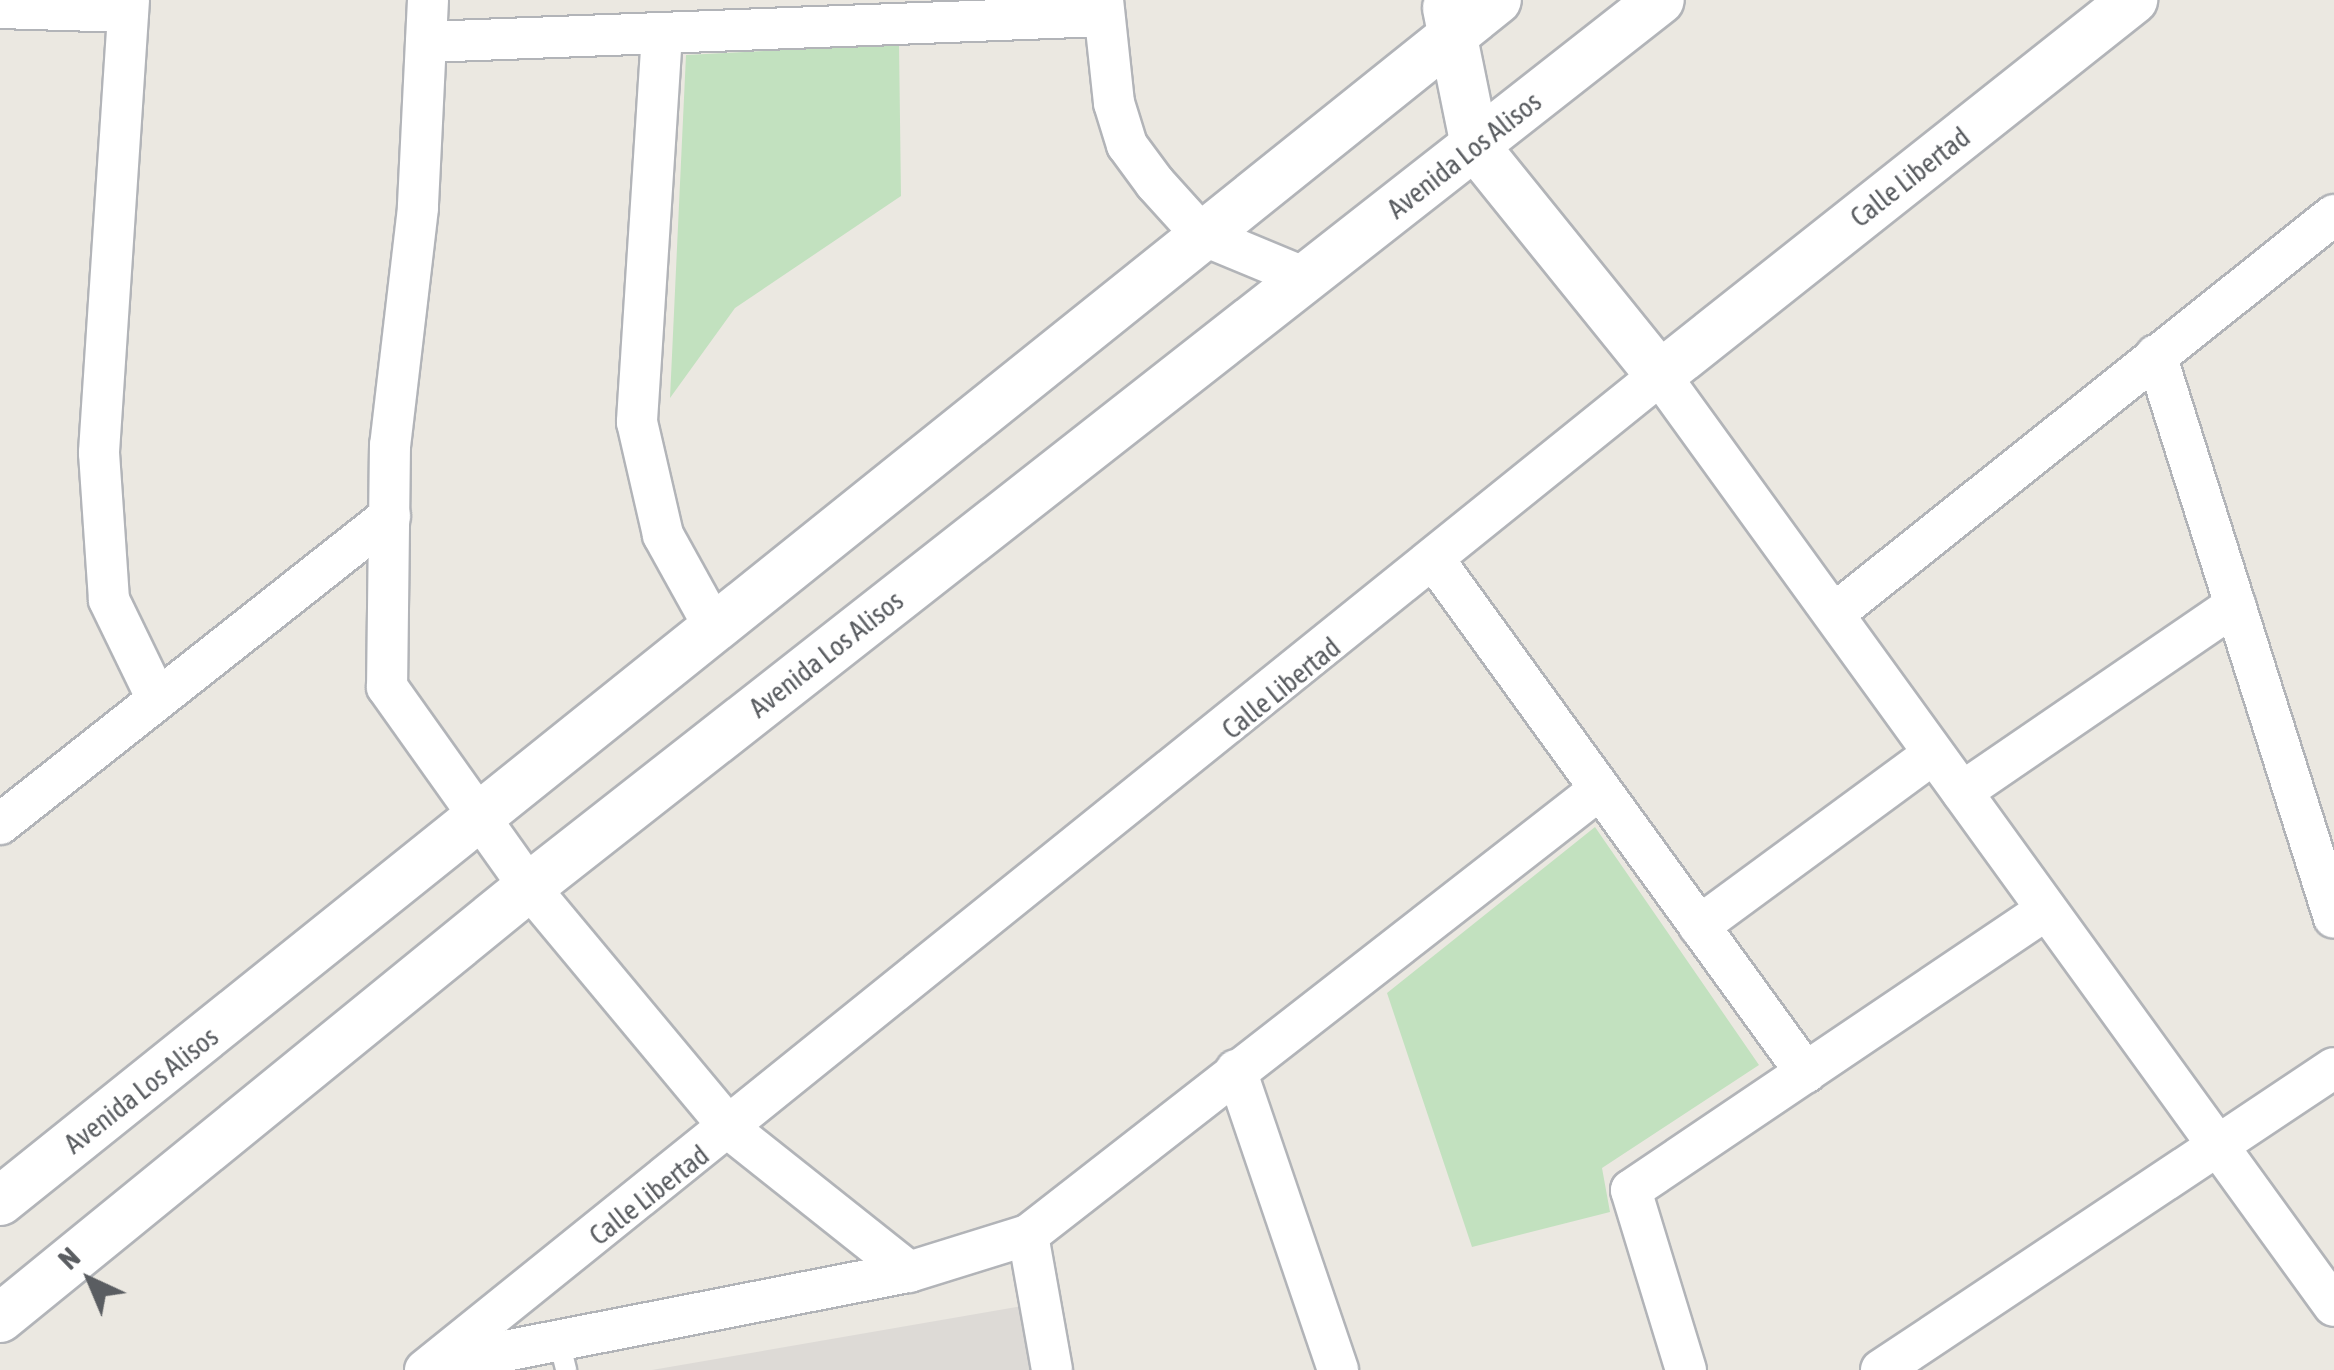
<!DOCTYPE html>
<style>
body{margin:0}
#map{position:relative;width:2334px;height:1370px;overflow:hidden;background:#ebe8e1;font-family:"Asap Condensed",sans-serif}
div>[style]{position:absolute}
[style*='--x']{left:calc(var(--x)*1px);top:calc(var(--y)*1px);width:calc(var(--w)*1px);rotate:calc(var(--a)*1deg)}
.industrial>*{inset:0;background:#dddad6}
.green>*{inset:0;background:#c2e1bf}
.roads{filter:drop-shadow(2px 0 #b2b4b8) drop-shadow(-2px 0 #b2b4b8) drop-shadow(0 2px #b2b4b8) drop-shadow(0 -2px #b2b4b8)}
.service>*{height:20px;margin:-10px;padding:0 10px;transform-origin:10px;border-radius:10px;background:#fff}
.minor>*{height:40px;margin:-20px;padding:0 20px;transform-origin:20px;border-radius:20px;background:#fff}
.tertiary>*{height:48px;margin:-24px;padding:0 24px;transform-origin:24px;border-radius:24px;background:#fff}
span{translate:-50% -50%;white-space:nowrap;text-align:center;line-height:1.15;-webkit-text-stroke:8px #fff;paint-order:stroke}
.street-label{font-size:28px;color:#5a5d61}
.north{position:absolute;left:40px;top:1230px;width:100px;height:100px;-webkit-text-stroke:8px #fff;paint-order:stroke;rotate:316deg;font-size:28px;font-weight:700;line-height:40px;text-align:center;color:#5a5d61}
.north::after{content:'';display:block;margin:auto;width:35px;height:45px;background:#5a5d61;clip-path:polygon(50% 0,100% 100%,50% 72%,0 100%)}
</style>
<div id="map">
<div class="industrial">
<i style="clip-path:polygon(1028px 1305px,1038px 1370px,652px 1370px)"></i>
</div>
<div class="green">
<i style="clip-path:polygon(899px 44px,901px 196px,735px 308px,670px 398px,686px 55px)"></i>
<i style="clip-path:polygon(1595px 827px,1759px 1065px,1602px 1168px,1610px 1212px,1472px 1247px,1387px 993px)"></i>
</div>
<div class="roads">
<div class="service">
<i style="--x:559;--y:1341;--w:30;--a:76"></i>
</div>
<div class="minor">
<i style="--x:129;--y:0;--w:454;--a:93.8"></i>
<i style="--x:99;--y:453;--w:147;--a:86.1"></i>
<i style="--x:109;--y:600;--w:110;--a:64.1"></i>
<i style="--x:428;--y:0;--w:208;--a:92.8"></i>
<i style="--x:418;--y:208;--w:239;--a:96.7"></i>
<i style="--x:390;--y:445;--w:242;--a:90.7"></i>
<i style="--x:387;--y:687;--w:245;--a:54.6"></i>
<i style="--x:529;--y:887;--w:317;--a:50.2"></i>
<i style="--x:732;--y:1131;--w:226;--a:38.5"></i>
<i style="--x:1103;--y:0;--w:104;--a:83.9"></i>
<i style="--x:1114;--y:103;--w:44;--a:72.8"></i>
<i style="--x:1127;--y:145;--w:47;--a:53.6"></i>
<i style="--x:1155;--y:183;--w:70;--a:47.9"></i>
<i style="--x:1202;--y:235;--w:113;--a:22.5"></i>
<i style="--x:0;--y:8;--w:128;--a:1.8"></i>
<i style="--x:662;--y:34;--w:389;--a:93.7"></i>
<i style="--x:637;--y:422;--w:116;--a:77"></i>
<i style="--x:663;--y:535;--w:107;--a:61"></i>
<i style="--x:426;--y:42;--w:676;--a:-2.2"></i>
<i style="--x:2156;--y:355;--w:590;--a:72.45"></i>
<i style="--x:1435;--y:561;--w:632;--a:54.07"></i>
<i style="--x:1835;--y:613;--w:638;--a:-38.58"></i>
<i style="--x:1962;--y:792;--w:331;--a:-34.4"></i>
<i style="--x:0;--y:824;--w:497;--a:-38.3"></i>
<i style="--x:1699;--y:926;--w:290;--a:-36.3"></i>
<i style="--x:1236;--y:1070;--w:317;--a:71.2"></i>
<i style="--x:1028;--y:1235;--w:137;--a:79.9"></i>
<i style="--x:439;--y:1364;--w:479;--a:-11.1"></i>
<i style="--x:909;--y:1272;--w:125;--a:-17.3"></i>
<i style="--x:1028;--y:1235;--w:725;--a:-37.94"></i>
<i style="--x:425;--y:1370;--w:1586;--a:-38.86"></i>
<i style="--x:1660;--y:375;--w:1149;--a:54.1"></i>
<i style="--x:1686;--y:1370;--w:188;--a:-107"></i>
<i style="--x:1631;--y:1190;--w:501;--a:-34.01"></i>
<i style="--x:1881;--y:1370;--w:544;--a:-33.69"></i>
</div>
<div class="tertiary">
<i style="--x:1447;--y:8;--w:141;--a:78.5"></i>
<i style="--x:1475;--y:146;--w:294;--a:51.1"></i>
<i style="--x:1660;--y:375;--w:604;--a:-38.41"></i>
<i style="--x:0;--y:1201;--w:1919;--a:-38.74"></i>
<i style="--x:0;--y:1318;--w:682;--a:-39.17"></i>
<i style="--x:529;--y:887;--w:1437;--a:-38.11"></i>
</div>
</div>
<div class="street-label">
<span style="left:1464px;top:155px;rotate:-38deg">Avenida Los Alisos</span>
<span style="left:1910px;top:177px;rotate:-38deg">Calle Libertad</span>
<span style="left:826px;top:654px;rotate:-38deg">Avenida Los Alisos</span>
<span style="left:1281px;top:688px;rotate:-39deg">Calle Libertad</span>
<span style="left:141px;top:1090px;rotate:-38deg">Avenida Los Alisos</span>
<span style="left:649px;top:1195px;rotate:-38deg">Calle Libertad</span>
</div>
<div class="north">N</div>
</div>
